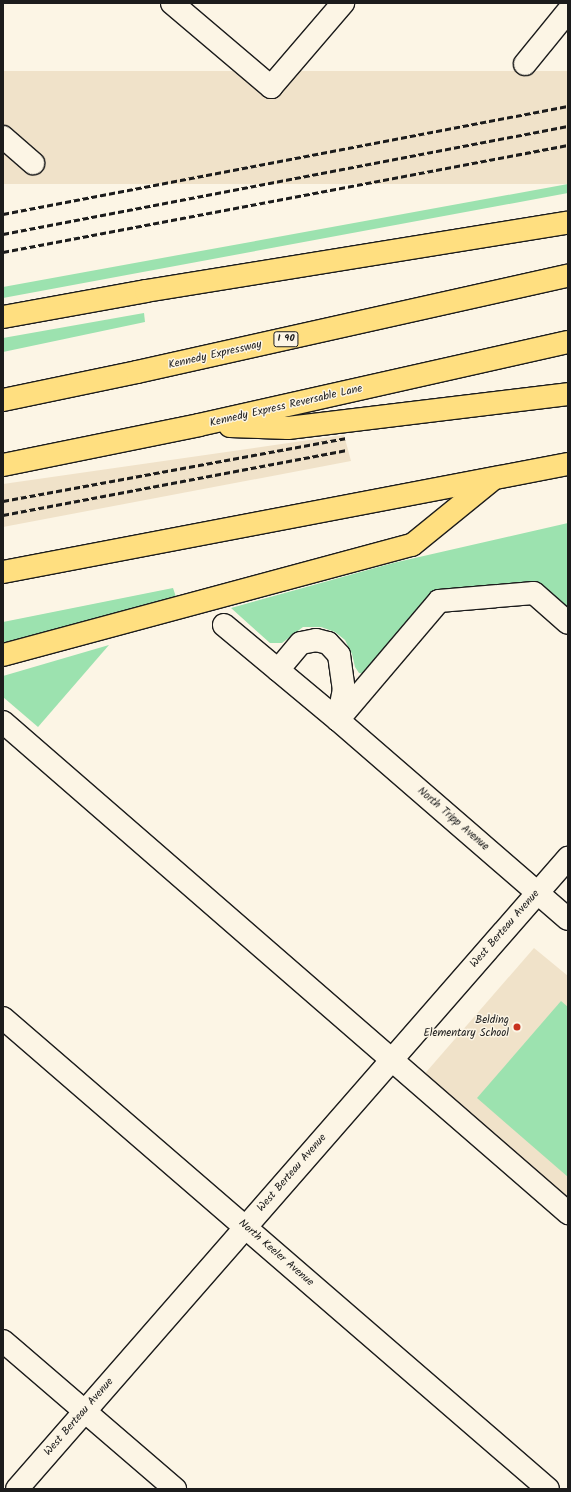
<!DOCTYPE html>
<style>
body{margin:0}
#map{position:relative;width:571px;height:1492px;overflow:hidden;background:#fcf5e5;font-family:Kalam,sans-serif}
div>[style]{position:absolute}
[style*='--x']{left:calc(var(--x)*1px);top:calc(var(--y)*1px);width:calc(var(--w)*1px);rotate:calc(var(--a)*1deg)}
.built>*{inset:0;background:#f0e2c9;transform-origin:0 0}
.green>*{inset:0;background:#9ce2af}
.roads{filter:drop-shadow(1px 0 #1c1c1c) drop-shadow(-1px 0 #1c1c1c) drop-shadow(0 1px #1c1c1c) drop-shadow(0 -1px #1c1c1c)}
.minor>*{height:22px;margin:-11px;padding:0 11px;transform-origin:11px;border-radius:11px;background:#fcf5e5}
.highway>*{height:22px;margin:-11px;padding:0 11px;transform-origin:11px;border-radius:11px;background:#ffdf80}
.rail>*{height:3px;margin-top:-1.5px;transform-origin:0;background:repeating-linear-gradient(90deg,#1c1c1c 0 6px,transparent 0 9px)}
.dots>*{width:11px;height:11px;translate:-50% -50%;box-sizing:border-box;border:2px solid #fcf5e5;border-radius:50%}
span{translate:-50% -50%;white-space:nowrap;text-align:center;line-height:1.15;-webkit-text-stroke:3px #fcf5e5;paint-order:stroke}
.shield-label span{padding:1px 3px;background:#fcf5e5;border:1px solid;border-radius:3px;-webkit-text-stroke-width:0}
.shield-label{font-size:10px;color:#1c1c1c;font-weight:700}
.street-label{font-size:11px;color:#1c1c1c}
.poi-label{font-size:11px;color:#1c1c1c}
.right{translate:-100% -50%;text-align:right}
.frame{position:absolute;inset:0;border:4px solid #1c1c1c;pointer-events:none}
</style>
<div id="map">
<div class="built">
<i style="left:568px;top:71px;width:113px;height:575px;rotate:90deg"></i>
<i style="clip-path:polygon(344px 435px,351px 461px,3px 527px,3px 484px)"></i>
<i style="clip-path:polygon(534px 948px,568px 976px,568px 1205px,421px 1078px)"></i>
</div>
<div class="green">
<i style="clip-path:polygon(568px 184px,568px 193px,3px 298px,3px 287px)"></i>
<i style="clip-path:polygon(144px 313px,145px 322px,3px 352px,3px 338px)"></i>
<i style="clip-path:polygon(568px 523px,568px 610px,535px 582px,438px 594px,365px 674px,359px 673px,355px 667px,352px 654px,345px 640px,335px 632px,321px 627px,303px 627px,282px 643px,270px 643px,231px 608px,393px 563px)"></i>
<i style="clip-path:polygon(173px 588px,176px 597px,63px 630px,3px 643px,3px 622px)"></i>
<i style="clip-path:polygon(109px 645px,38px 727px,3px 697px,3px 676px)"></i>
<i style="clip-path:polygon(561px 1001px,568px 1007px,568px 1177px,477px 1098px)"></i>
</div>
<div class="roads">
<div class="minor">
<i style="--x:172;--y:3;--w:130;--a:40.3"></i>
<i style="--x:271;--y:87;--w:111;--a:-49.4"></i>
<i style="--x:525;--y:64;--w:68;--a:-50.9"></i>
<i style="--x:3;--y:137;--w:40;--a:41"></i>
<i style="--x:224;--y:625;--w:148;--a:39.8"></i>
<i style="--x:338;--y:720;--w:304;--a:40.9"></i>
<i style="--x:278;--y:670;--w:35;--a:-50"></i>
<i style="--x:301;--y:643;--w:15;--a:-11"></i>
<i style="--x:316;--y:640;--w:12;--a:14"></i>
<i style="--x:328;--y:643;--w:16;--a:47"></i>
<i style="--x:339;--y:655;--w:34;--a:82"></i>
<i style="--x:344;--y:689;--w:31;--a:101"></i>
<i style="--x:338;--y:720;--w:156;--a:-49.7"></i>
<i style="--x:439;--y:601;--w:95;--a:-4.8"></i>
<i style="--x:534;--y:593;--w:45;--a:41.4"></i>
<i style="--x:3;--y:722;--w:749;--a:40.99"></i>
<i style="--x:3;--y:1018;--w:720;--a:40.83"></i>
<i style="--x:3;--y:1341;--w:227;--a:40.7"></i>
<i style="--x:17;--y:1489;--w:838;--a:-48.87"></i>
</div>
<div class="highway">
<i style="--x:3;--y:317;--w:145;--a:-10.3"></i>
<i style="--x:146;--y:291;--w:427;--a:-9.2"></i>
<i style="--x:3;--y:400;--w:137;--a:-11.8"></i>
<i style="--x:137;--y:372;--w:442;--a:-12.6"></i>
<i style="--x:230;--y:426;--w:58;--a:2"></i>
<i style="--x:288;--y:428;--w:282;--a:-6.9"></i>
<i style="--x:3;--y:465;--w:200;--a:-11.5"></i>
<i style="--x:199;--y:425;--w:378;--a:-12.7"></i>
<i style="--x:3;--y:572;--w:575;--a:-10.82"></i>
<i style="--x:3;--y:655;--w:424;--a:-15.1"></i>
<i style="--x:412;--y:545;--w:103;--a:-39.1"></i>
</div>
</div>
<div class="rail">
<i style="--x:3;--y:214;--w:575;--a:-10.82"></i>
<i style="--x:3;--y:234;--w:575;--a:-10.82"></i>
<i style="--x:3;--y:252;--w:575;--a:-10.72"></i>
<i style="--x:3;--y:501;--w:348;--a:-10.4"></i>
<i style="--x:3;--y:515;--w:350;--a:-10.7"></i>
</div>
<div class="dots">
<i style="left:517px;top:1027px;background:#c8321e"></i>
</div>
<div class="shield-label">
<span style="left:286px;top:339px">I 90</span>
</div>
<div class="street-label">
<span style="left:215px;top:355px;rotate:-13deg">Kennedy Expressway</span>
<span style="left:286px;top:406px;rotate:-13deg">Kennedy Express Reversable Lane</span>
<span style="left:453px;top:819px;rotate:41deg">North Tripp Avenue</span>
<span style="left:505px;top:929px;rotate:-49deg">West Berteau Avenue</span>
<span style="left:292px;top:1173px;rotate:-49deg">West Berteau Avenue</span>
<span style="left:276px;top:1253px;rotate:41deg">North Keeler Avenue</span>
<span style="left:79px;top:1417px;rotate:-49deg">West Berteau Avenue</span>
</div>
<div class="poi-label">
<span class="right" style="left:509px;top:1027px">Belding<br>Elementary School</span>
</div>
<div class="frame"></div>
</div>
